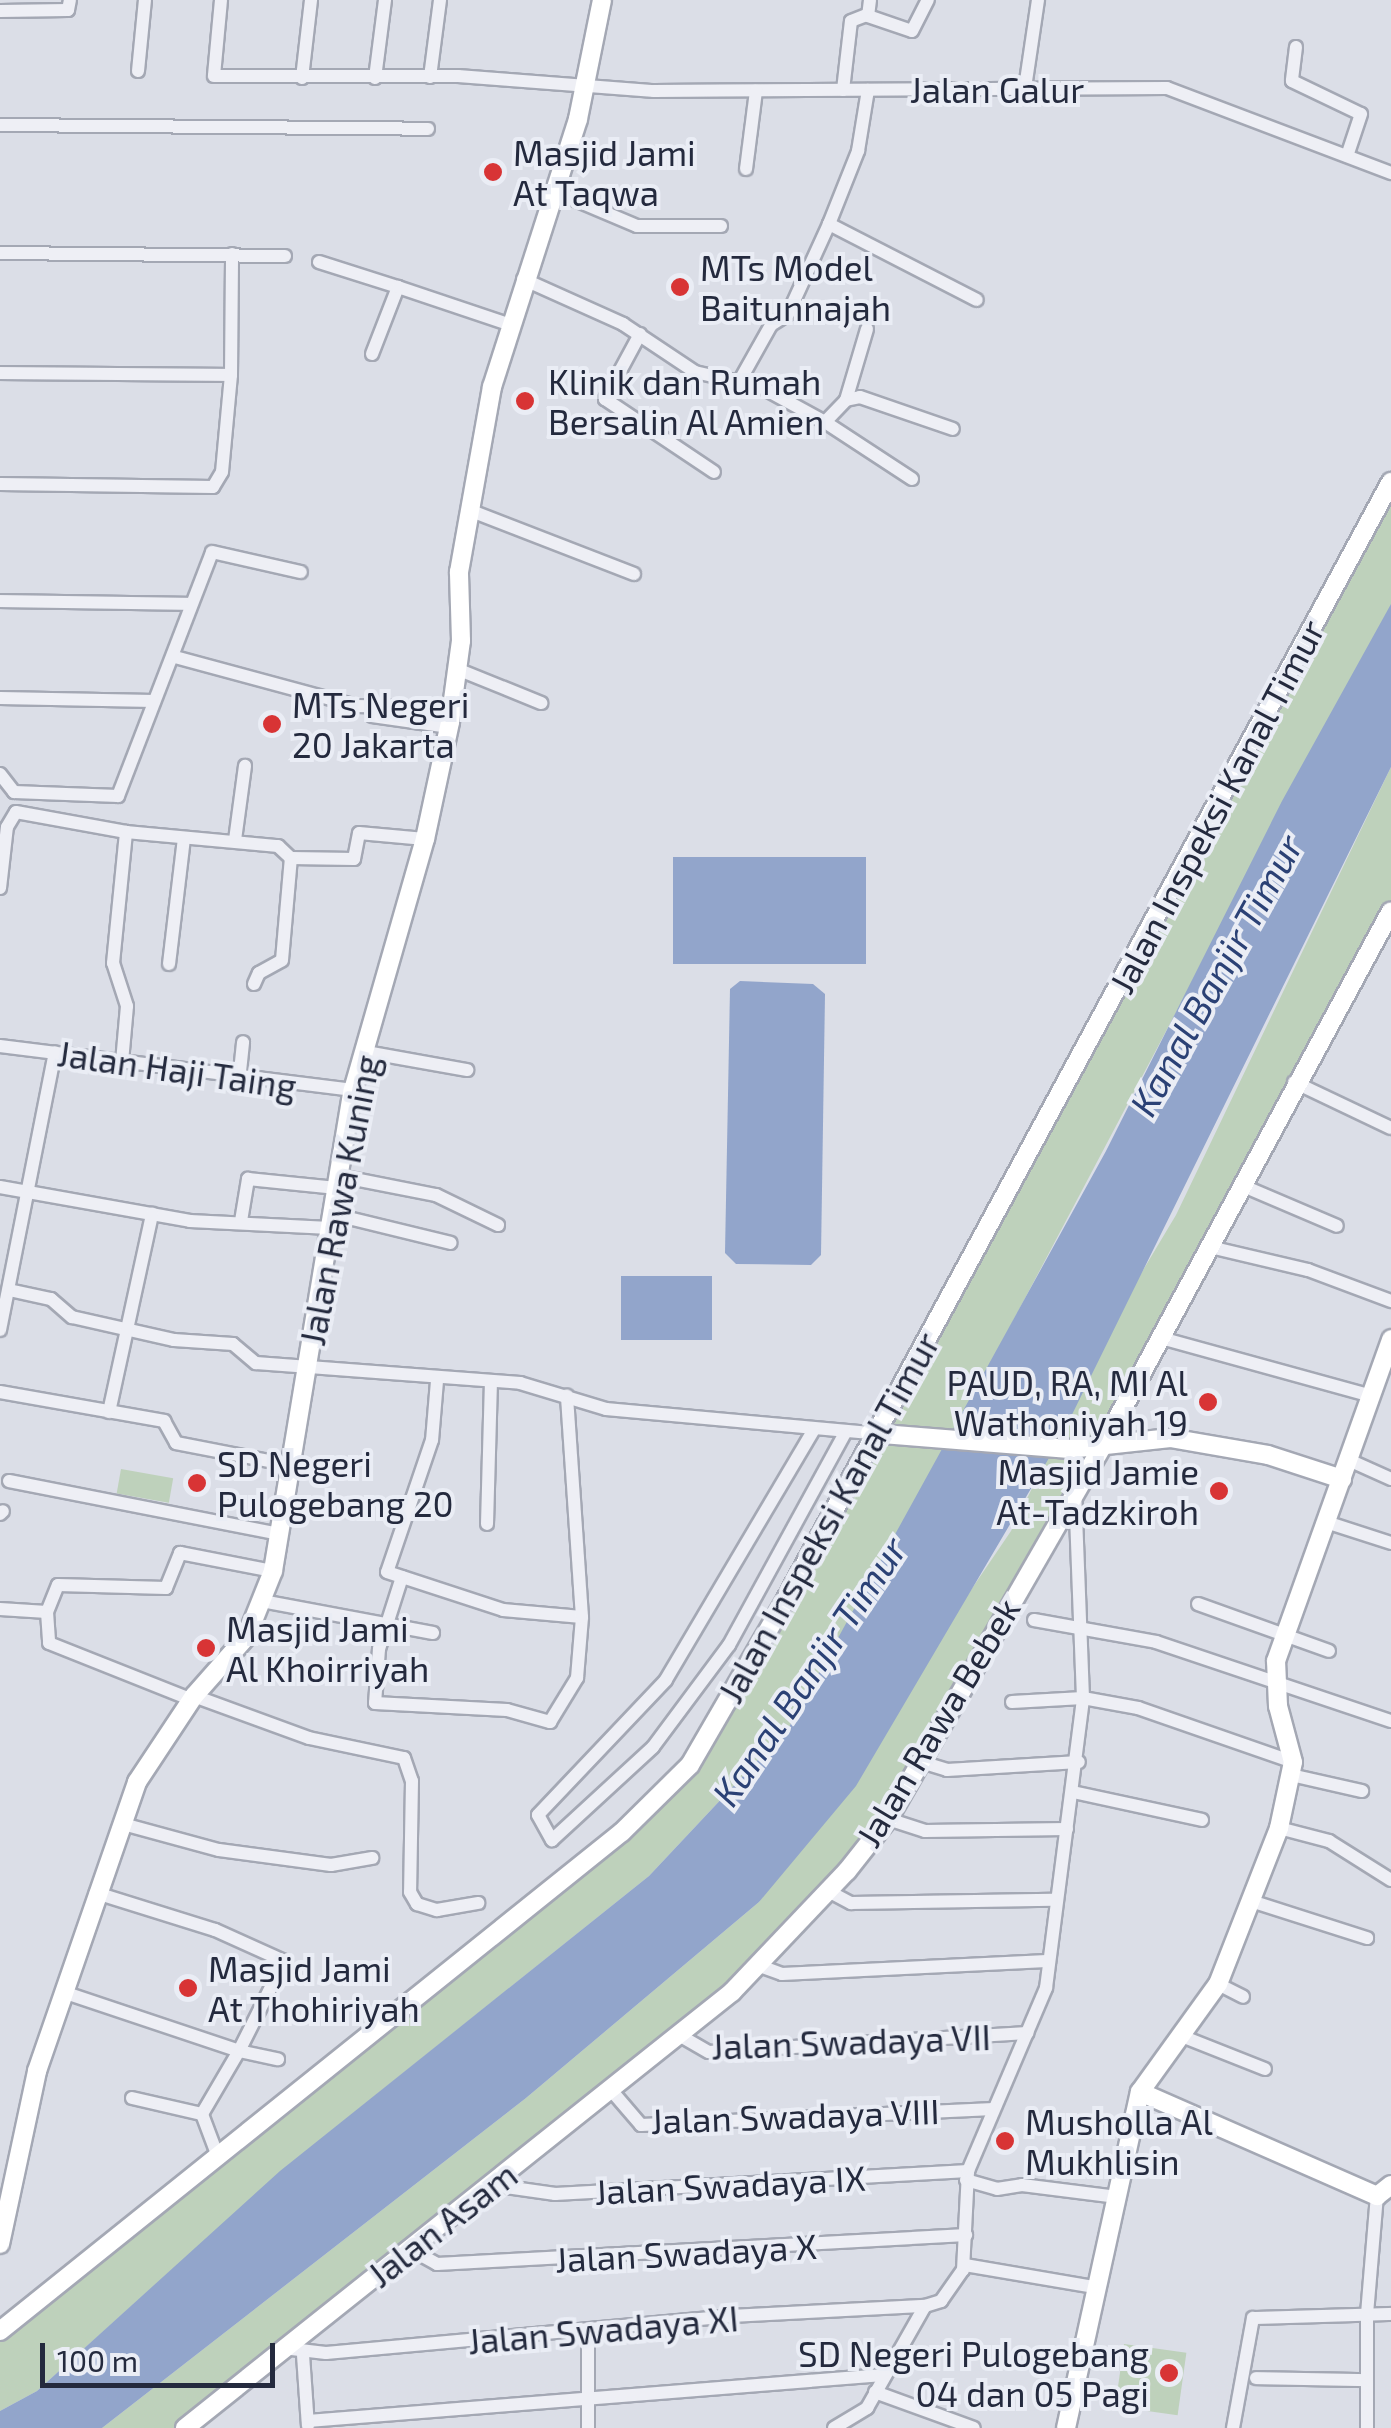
<!DOCTYPE html>
<style>
body{margin:0}
#map{position:relative;width:1391px;height:2428px;overflow:hidden;background:#dbdee7;font-family:"Exo 2",sans-serif}
div>[style]{position:absolute}
[style*='--x']{left:calc(var(--x)*1px);top:calc(var(--y)*1px);width:calc(var(--w)*1px);rotate:calc(var(--a)*1deg)}
.green>*{inset:0;background:#bed1bb;transform-origin:0 0}
.water>*{inset:0;background:#92a5cb;transform-origin:0 0}
.roads{filter:drop-shadow(2px 0 #a4a8b4) drop-shadow(-2px 0 #a4a8b4) drop-shadow(0 2px #a4a8b4) drop-shadow(0 -2px #a4a8b4)}
.street>*{height:12px;margin:-6px;padding:0 6px;transform-origin:6px;border-radius:6px;background:#eeeff5}
.secondary>*{height:18px;margin:-9px;padding:0 9px;transform-origin:9px;border-radius:9px;background:#fff}
.dots>*{width:28px;height:28px;translate:-50% -50%;box-sizing:border-box;border:5px solid #eaedf5;border-radius:50%}
span{translate:-50% -50%;white-space:nowrap;text-align:center;line-height:1.15;-webkit-text-stroke:8px #eaedf5;paint-order:stroke}
.street-label{font-size:35px;color:#242a3e}
.poi-label{font-size:35px;color:#242a3e}
.left{translate:0 -50%;text-align:left}
.right{translate:-100% -50%;text-align:right}
.water-label{font-size:38px;color:#2b4175;font-style:italic}
.scale{position:absolute;left:40px;top:2343px;width:235px;height:45px;box-sizing:border-box;border:5px solid #242a3e;border-top:0;padding-left:12px;font-size:30px;line-height:35px;white-space:nowrap;color:#242a3e;-webkit-text-stroke:8px #eaedf5;paint-order:stroke}
</style>
<div id="map">
<div class="green">
<i style="clip-path:polygon(1391px 483px,1391px 605px,880px 1573px,789px 1727px,649px 1876px,286px 2167px,37px 2391px,0 2411px,0 2331px,690px 1765px)"></i>
<i style="clip-path:polygon(1391px 767px,1391px 911px,888px 1819px,760px 1966px,185px 2428px,102px 2428px,526px 2098px,759px 1902px,1011px 1531px,1124px 1302px,1176px 1215px)"></i>
<i style="left:121px;top:1469px;width:53px;height:25px;rotate:10deg"></i>
<i style="left:1124px;top:2344px;width:63px;height:63px;rotate:8deg"></i>
</div>
<div class="water">
<i style="clip-path:polygon(1391px 604px,1391px 767px,1059px 1441px,856px 1786px,759px 1902px,526px 2098px,102px 2428px,0 2428px,0 2411px,37px 2391px,280px 2171px,649px 1876px,789px 1727px,1106px 1151px,1282px 801px)"></i>
<i style="left:673px;top:857px;width:193px;height:107px"></i>
<i style="clip-path:polygon(740px 981px,813px 984px,825px 994px,821px 1255px,811px 1265px,736px 1264px,725px 1253px,730px 989px)"></i>
<i style="left:621px;top:1276px;width:91px;height:64px"></i>
</div>
<div class="roads">
<div class="street">
<i style="--x:221;--y:0;--w:76;--a:95.3"></i>
<i style="--x:214;--y:76;--w:244;--a:0"></i>
<i style="--x:458;--y:76;--w:197;--a:4.4"></i>
<i style="--x:654;--y:91;--w:513;--a:-0.34"></i>
<i style="--x:1167;--y:88;--w:240;--a:20.8"></i>
<i style="--x:870;--y:0;--w:16;--a:97"></i>
<i style="--x:868;--y:16;--w:46;--a:18.8"></i>
<i style="--x:912;--y:31;--w:35;--a:-63"></i>
<i style="--x:0;--y:11;--w:68;--a:-0.8"></i>
<i style="--x:68;--y:10;--w:10;--a:-79"></i>
<i style="--x:1296;--y:47;--w:34;--a:97"></i>
<i style="--x:1292;--y:81;--w:76;--a:25.6"></i>
<i style="--x:1361;--y:114;--w:44;--a:108.4"></i>
<i style="--x:138;--y:71;--w:71;--a:-84.4"></i>
<i style="--x:430;--y:77;--w:78;--a:-82.6"></i>
<i style="--x:302;--y:78;--w:79;--a:-83.4"></i>
<i style="--x:375;--y:78;--w:79;--a:-82.7"></i>
<i style="--x:1025;--y:88;--w:89;--a:-81.6"></i>
<i style="--x:843;--y:90;--w:69;--a:-83.4"></i>
<i style="--x:851;--y:21;--w:17;--a:-21"></i>
<i style="--x:0;--y:125;--w:428;--a:0.5"></i>
<i style="--x:746;--y:169;--w:79;--a:-82.7"></i>
<i style="--x:554;--y:191;--w:90;--a:22.9"></i>
<i style="--x:637;--y:226;--w:84;--a:0"></i>
<i style="--x:829;--y:224;--w:166;--a:27.2"></i>
<i style="--x:0;--y:253;--w:285;--a:0.6"></i>
<i style="--x:319;--y:262;--w:83;--a:17.6"></i>
<i style="--x:523;--y:279;--w:110;--a:24.2"></i>
<i style="--x:623;--y:324;--w:87;--a:33.7"></i>
<i style="--x:695;--y:372;--w:68;--a:12.8"></i>
<i style="--x:761;--y:387;--w:73;--a:28.7"></i>
<i style="--x:825;--y:422;--w:30;--a:-46"></i>
<i style="--x:846;--y:400;--w:14;--a:-12"></i>
<i style="--x:860;--y:397;--w:98;--a:19"></i>
<i style="--x:640;--y:334;--w:74;--a:118.3"></i>
<i style="--x:605;--y:399;--w:131;--a:33.8"></i>
<i style="--x:372;--y:354;--w:72;--a:-68.8"></i>
<i style="--x:398;--y:287;--w:116;--a:18.6"></i>
<i style="--x:0;--y:373;--w:231;--a:0.5"></i>
<i style="--x:739;--y:382;--w:65;--a:-60.7"></i>
<i style="--x:771;--y:325;--w:20;--a:-33"></i>
<i style="--x:788;--y:314;--w:99;--a:-65.5"></i>
<i style="--x:829;--y:224;--w:79;--a:-68.3"></i>
<i style="--x:858;--y:151;--w:62;--a:-80.7"></i>
<i style="--x:846;--y:400;--w:74;--a:-73.5"></i>
<i style="--x:825;--y:422;--w:104;--a:33.2"></i>
<i style="--x:0;--y:484;--w:213;--a:0.8"></i>
<i style="--x:213;--y:487;--w:17;--a:-59"></i>
<i style="--x:222;--y:472;--w:97;--a:-84.7"></i>
<i style="--x:231;--y:375;--w:121;--a:-89.5"></i>
<i style="--x:469;--y:510;--w:177;--a:21.2"></i>
<i style="--x:0;--y:601;--w:191;--a:0.9"></i>
<i style="--x:175;--y:657;--w:188;--a:15.1"></i>
<i style="--x:356;--y:706;--w:48;--a:1.2"></i>
<i style="--x:457;--y:669;--w:91;--a:22"></i>
<i style="--x:0;--y:698;--w:154;--a:1.1"></i>
<i style="--x:372;--y:716;--w:78;--a:8.1"></i>
<i style="--x:0;--y:774;--w:23;--a:52"></i>
<i style="--x:14;--y:792;--w:104;--a:2.2"></i>
<i style="--x:118;--y:796;--w:261;--a:-68.9"></i>
<i style="--x:212;--y:552;--w:91;--a:12.7"></i>
<i style="--x:235;--y:840;--w:75;--a:-82.3"></i>
<i style="--x:0;--y:888;--w:61;--a:-83.5"></i>
<i style="--x:7;--y:827;--w:17;--a:-59"></i>
<i style="--x:16;--y:812;--w:112;--a:10.3"></i>
<i style="--x:126;--y:832;--w:153;--a:5.3"></i>
<i style="--x:278;--y:846;--w:18;--a:43"></i>
<i style="--x:291;--y:858;--w:63;--a:0.9"></i>
<i style="--x:354;--y:859;--w:26;--a:-79"></i>
<i style="--x:359;--y:833;--w:66;--a:5.2"></i>
<i style="--x:169;--y:964;--w:126;--a:-83.2"></i>
<i style="--x:254;--y:984;--w:12;--a:-66"></i>
<i style="--x:259;--y:973;--w:26;--a:-29"></i>
<i style="--x:282;--y:960;--w:102;--a:-85"></i>
<i style="--x:0;--y:1046;--w:356;--a:7.1"></i>
<i style="--x:366;--y:1052;--w:103;--a:10.1"></i>
<i style="--x:122;--y:1062;--w:56;--a:-84.9"></i>
<i style="--x:127;--y:1006;--w:45;--a:-108"></i>
<i style="--x:113;--y:963;--w:132;--a:-84.3"></i>
<i style="--x:239;--y:1081;--w:39;--a:-84"></i>
<i style="--x:1294;--y:1082;--w:107;--a:25.4"></i>
<i style="--x:339;--y:1176;--w:99;--a:11.1"></i>
<i style="--x:436;--y:1195;--w:69;--a:25.8"></i>
<i style="--x:1241;--y:1185;--w:104;--a:23.1"></i>
<i style="--x:0;--y:1187;--w:193;--a:10.1"></i>
<i style="--x:190;--y:1221;--w:140;--a:2.9"></i>
<i style="--x:332;--y:1214;--w:122;--a:13.7"></i>
<i style="--x:241;--y:1221;--w:43;--a:-80.5"></i>
<i style="--x:248;--y:1179;--w:89;--a:5.8"></i>
<i style="--x:1210;--y:1247;--w:101;--a:13.2"></i>
<i style="--x:1308;--y:1270;--w:89;--a:20.5"></i>
<i style="--x:9;--y:1290;--w:43;--a:12.1"></i>
<i style="--x:51;--y:1299;--w:28;--a:41"></i>
<i style="--x:72;--y:1317;--w:105;--a:12.7"></i>
<i style="--x:174;--y:1340;--w:59;--a:3.9"></i>
<i style="--x:233;--y:1344;--w:30;--a:40"></i>
<i style="--x:256;--y:1363;--w:265;--a:4.3"></i>
<i style="--x:520;--y:1383;--w:90;--a:16.8"></i>
<i style="--x:606;--y:1409;--w:265;--a:5.2"></i>
<i style="--x:0;--y:1330;--w:283;--a:-78.8"></i>
<i style="--x:1161;--y:1338;--w:219;--a:15.4"></i>
<i style="--x:437;--y:1381;--w:59;--a:94.8"></i>
<i style="--x:432;--y:1440;--w:139;--a:108.8"></i>
<i style="--x:387;--y:1572;--w:122;--a:18.1"></i>
<i style="--x:503;--y:1610;--w:79;--a:5.1"></i>
<i style="--x:0;--y:1392;--w:167;--a:10"></i>
<i style="--x:164;--y:1421;--w:25;--a:61"></i>
<i style="--x:176;--y:1443;--w:115;--a:11"></i>
<i style="--x:109;--y:1412;--w:203;--a:-77.7"></i>
<i style="--x:813;--y:1431;--w:289;--a:120.6"></i>
<i style="--x:666;--y:1680;--w:186;--a:133.5"></i>
<i style="--x:538;--y:1815;--w:29;--a:61"></i>
<i style="--x:552;--y:1840;--w:137;--a:-42.6"></i>
<i style="--x:653;--y:1747;--w:127;--a:-53.3"></i>
<i style="--x:729;--y:1645;--w:242;--a:-61.3"></i>
<i style="--x:1351;--y:1461;--w:44;--a:24.2"></i>
<i style="--x:9;--y:1481;--w:275;--a:11.1"></i>
<i style="--x:0;--y:1514;--w:4;--a:-45"></i>
<i style="--x:1326;--y:1522;--w:68;--a:17.9"></i>
<i style="--x:487;--y:1524;--w:142;--a:-88.4"></i>
<i style="--x:402;--y:1577;--w:76;--a:107.7"></i>
<i style="--x:379;--y:1649;--w:54;--a:94.2"></i>
<i style="--x:375;--y:1703;--w:132;--a:3"></i>
<i style="--x:507;--y:1710;--w:45;--a:15.6"></i>
<i style="--x:550;--y:1722;--w:52;--a:-58.5"></i>
<i style="--x:577;--y:1678;--w:61;--a:-85.3"></i>
<i style="--x:582;--y:1617;--w:222;--a:-93.9"></i>
<i style="--x:262;--y:1601;--w:174;--a:10.6"></i>
<i style="--x:1198;--y:1604;--w:139;--a:19.7"></i>
<i style="--x:0;--y:1609;--w:47;--a:3.7"></i>
<i style="--x:47;--y:1612;--w:31;--a:86"></i>
<i style="--x:49;--y:1643;--w:154;--a:21.7"></i>
<i style="--x:47;--y:1612;--w:29;--a:-68"></i>
<i style="--x:58;--y:1585;--w:108;--a:1.6"></i>
<i style="--x:166;--y:1588;--w:38;--a:-68"></i>
<i style="--x:180;--y:1553;--w:95;--a:11"></i>
<i style="--x:1034;--y:1620;--w:124;--a:10.2"></i>
<i style="--x:1156;--y:1642;--w:248;--a:18.6"></i>
<i style="--x:194;--y:1696;--w:122;--a:20.1"></i>
<i style="--x:309;--y:1738;--w:97;--a:11.9"></i>
<i style="--x:404;--y:1758;--w:24;--a:71"></i>
<i style="--x:412;--y:1781;--w:111;--a:91"></i>
<i style="--x:410;--y:1892;--w:14;--a:60"></i>
<i style="--x:417;--y:1904;--w:21;--a:17"></i>
<i style="--x:437;--y:1910;--w:42;--a:-9.7"></i>
<i style="--x:1012;--y:1702;--w:71;--a:-3.2"></i>
<i style="--x:1083;--y:1698;--w:56;--a:10.3"></i>
<i style="--x:1138;--y:1708;--w:164;--a:19.2"></i>
<i style="--x:918;--y:1761;--w:30;--a:17"></i>
<i style="--x:947;--y:1770;--w:132;--a:-3.5"></i>
<i style="--x:1291;--y:1775;--w:73;--a:12.7"></i>
<i style="--x:1073;--y:1792;--w:132;--a:12.2"></i>
<i style="--x:888;--y:1819;--w:39;--a:18"></i>
<i style="--x:925;--y:1831;--w:142;--a:-0.8"></i>
<i style="--x:123;--y:1824;--w:99;--a:15.2"></i>
<i style="--x:219;--y:1850;--w:113;--a:7.6"></i>
<i style="--x:331;--y:1865;--w:42;--a:-9.7"></i>
<i style="--x:1279;--y:1828;--w:52;--a:14.6"></i>
<i style="--x:1329;--y:1841;--w:73;--a:32.2"></i>
<i style="--x:830;--y:1892;--w:24;--a:28"></i>
<i style="--x:851;--y:1903;--w:202;--a:-0.9"></i>
<i style="--x:1251;--y:1901;--w:122;--a:17.7"></i>
<i style="--x:760;--y:1966;--w:23;--a:20"></i>
<i style="--x:782;--y:1974;--w:265;--a:-2.8"></i>
<i style="--x:1218;--y:1984;--w:28;--a:27"></i>
<i style="--x:63;--y:1992;--w:186;--a:18.5"></i>
<i style="--x:239;--y:2051;--w:101;--a:-63.4"></i>
<i style="--x:284;--y:1961;--w:76;--a:-155.8"></i>
<i style="--x:215;--y:1930;--w:125;--a:-162.7"></i>
<i style="--x:679;--y:2035;--w:34;--a:30"></i>
<i style="--x:709;--y:2052;--w:319;--a:-3.4"></i>
<i style="--x:1184;--y:2037;--w:87;--a:21.6"></i>
<i style="--x:611;--y:2090;--w:46;--a:49.4"></i>
<i style="--x:641;--y:2125;--w:353;--a:-2.6"></i>
<i style="--x:132;--y:2098;--w:72;--a:12.9"></i>
<i style="--x:217;--y:2154;--w:43;--a:-110.6"></i>
<i style="--x:202;--y:2114;--w:73;--a:-59.6"></i>
<i style="--x:239;--y:2051;--w:40;--a:12"></i>
<i style="--x:966;--y:2180;--w:32;--a:16"></i>
<i style="--x:997;--y:2189;--w:25;--a:-9"></i>
<i style="--x:1022;--y:2185;--w:96;--a:7.2"></i>
<i style="--x:492;--y:2185;--w:64;--a:8.1"></i>
<i style="--x:555;--y:2194;--w:414;--a:-3.2"></i>
<i style="--x:410;--y:2249;--w:31;--a:29"></i>
<i style="--x:437;--y:2264;--w:530;--a:-3.14"></i>
<i style="--x:965;--y:2265;--w:136;--a:9.7"></i>
<i style="--x:283;--y:2348;--w:43;--a:6.6"></i>
<i style="--x:326;--y:2353;--w:408;--a:-5.2"></i>
<i style="--x:732;--y:2316;--w:193;--a:-3"></i>
<i style="--x:303;--y:2355;--w:71;--a:86"></i>
<i style="--x:1256;--y:2378;--w:109;--a:1.1"></i>
<i style="--x:875;--y:2392;--w:105;--a:20"></i>
<i style="--x:308;--y:2421;--w:577;--a:-4.57"></i>
<i style="--x:588;--y:2428;--w:96;--a:-90"></i>
<i style="--x:834;--y:2428;--w:39;--a:-31"></i>
<i style="--x:867;--y:2408;--w:117;--a:-60.4"></i>
<i style="--x:925;--y:2306;--w:17;--a:-17"></i>
<i style="--x:941;--y:2301;--w:38;--a:-55"></i>
<i style="--x:963;--y:2270;--w:99;--a:-87.1"></i>
<i style="--x:968;--y:2171;--w:199;--a:-66.9"></i>
<i style="--x:1046;--y:1988;--w:292;--a:-82.7"></i>
<i style="--x:1083;--y:1698;--w:204;--a:-92.2"></i>
<i style="--x:1233;--y:2428;--w:112;--a:-79.7"></i>
<i style="--x:1253;--y:2318;--w:138;--a:-1.7"></i>
<i style="--x:1367;--y:2428;--w:114;--a:-90"></i>
<i style="--x:1367;--y:2314;--w:118;--a:-85.2"></i>
</div>
<div class="secondary">
<i style="--x:870;--y:1433;--w:200;--a:4.6"></i>
<i style="--x:1069;--y:1449;--w:102;--a:-6.2"></i>
<i style="--x:1170;--y:1438;--w:99;--a:9.8"></i>
<i style="--x:1268;--y:1455;--w:78;--a:18"></i>
<i style="--x:1140;--y:2092;--w:259;--a:23.7"></i>
<i style="--x:1377;--y:2196;--w:18;--a:-38"></i>
<i style="--x:0;--y:2244;--w:177;--a:-77.9"></i>
<i style="--x:37;--y:2071;--w:306;--a:-70.9"></i>
<i style="--x:137;--y:1782;--w:103;--a:-56.5"></i>
<i style="--x:194;--y:1696;--w:80;--a:-48.5"></i>
<i style="--x:247;--y:1636;--w:70;--a:-68.2"></i>
<i style="--x:273;--y:1571;--w:488;--a:-80.6"></i>
<i style="--x:353;--y:1090;--w:261;--a:-74"></i>
<i style="--x:425;--y:839;--w:120;--a:-77.9"></i>
<i style="--x:450;--y:722;--w:82;--a:-82.3"></i>
<i style="--x:461;--y:641;--w:69;--a:-91.7"></i>
<i style="--x:459;--y:572;--w:188;--a:-79.9"></i>
<i style="--x:492;--y:387;--w:281;--a:-72.2"></i>
<i style="--x:578;--y:119;--w:121;--a:-78.6"></i>
<i style="--x:0;--y:2331;--w:797;--a:-38.74"></i>
<i style="--x:622;--y:1832;--w:95;--a:-44.6"></i>
<i style="--x:690;--y:1765;--w:187;--a:-59.9"></i>
<i style="--x:784;--y:1603;--w:1275;--a:-61.57"></i>
<i style="--x:185;--y:2428;--w:700;--a:-38.56"></i>
<i style="--x:732;--y:1992;--w:167;--a:-46.5"></i>
<i style="--x:847;--y:1871;--w:66;--a:-51.7"></i>
<i style="--x:888;--y:1819;--w:434;--a:-60.1"></i>
<i style="--x:1104;--y:1443;--w:604;--a:-61.65"></i>
<i style="--x:1066;--y:2428;--w:344;--a:-77.6"></i>
<i style="--x:1140;--y:2092;--w:133;--a:-54.2"></i>
<i style="--x:1218;--y:1984;--w:168;--a:-68.6"></i>
<i style="--x:1279;--y:1828;--w:67;--a:-78"></i>
<i style="--x:1293;--y:1762;--w:58;--a:-105"></i>
<i style="--x:1278;--y:1706;--w:45;--a:-92.5"></i>
<i style="--x:1276;--y:1661;--w:342;--a:-70.3"></i>
</div>
</div>
<div class="dots">
<i style="left:493px;top:172px;background:#d83435"></i>
<i style="left:680px;top:287px;background:#d83435"></i>
<i style="left:525px;top:401px;background:#d83435"></i>
<i style="left:272px;top:724px;background:#d83435"></i>
<i style="left:1208px;top:1402px;background:#d83435"></i>
<i style="left:197px;top:1483px;background:#d83435"></i>
<i style="left:1219px;top:1491px;background:#d83435"></i>
<i style="left:206px;top:1648px;background:#d83435"></i>
<i style="left:188px;top:1988px;background:#d83435"></i>
<i style="left:1005px;top:2141px;background:#d83435"></i>
<i style="left:1169px;top:2373px;background:#d83435"></i>
</div>
<div class="street-label">
<span style="left:997px;top:89px">Jalan Galur</span>
<span style="left:1216px;top:806px;rotate:-62deg">Jalan Inspeksi Kanal Timur</span>
<span style="left:177px;top:1069px;rotate:8deg">Jalan Haji Taing</span>
<span style="left:339px;top:1200px;rotate:-79deg">Jalan Rawa Kuning</span>
<span style="left:828px;top:1517px;rotate:-61deg">Jalan Inspeksi Kanal Timur</span>
<span style="left:937px;top:1722px;rotate:-59deg">Jalan Rawa Bebek</span>
<span style="left:851px;top:2041px;rotate:-2deg">Jalan Swadaya VII</span>
<span style="left:795px;top:2115px;rotate:-2deg">Jalan Swadaya VIII</span>
<span style="left:730px;top:2184px;rotate:-3deg">Jalan Swadaya IX</span>
<span style="left:442px;top:2224px;rotate:-38deg">Jalan Asam</span>
<span style="left:686px;top:2252px;rotate:-3deg">Jalan Swadaya X</span>
<span style="left:603px;top:2329px;rotate:-5deg">Jalan Swadaya XI</span>
</div>
<div class="poi-label">
<span class="left" style="left:513px;top:172px">Masjid Jami<br>At Taqwa</span>
<span class="left" style="left:700px;top:287px">MTs Model<br>Baitunnajah</span>
<span class="left" style="left:548px;top:401px">Klinik dan Rumah<br>Bersalin Al Amien</span>
<span class="left" style="left:292px;top:724px">MTs Negeri<br>20 Jakarta</span>
<span class="right" style="left:1188px;top:1402px">PAUD, RA, MI Al<br>Wathoniyah 19</span>
<span class="left" style="left:217px;top:1483px">SD Negeri<br>Pulogebang 20</span>
<span class="right" style="left:1199px;top:1491px">Masjid Jamie<br>At-Tadzkiroh</span>
<span class="left" style="left:226px;top:1648px">Masjid Jami<br>Al Khoirriyah</span>
<span class="left" style="left:208px;top:1988px">Masjid Jami<br>At Thohiriyah</span>
<span class="left" style="left:1025px;top:2141px">Musholla Al<br>Mukhlisin</span>
<span class="right" style="left:1149px;top:2373px">SD Negeri Pulogebang<br>04 dan 05 Pagi</span>
</div>
<div class="water-label">
<span style="left:1216px;top:975px;rotate:-61deg">Kanal Banjir Timur</span>
<span style="left:809px;top:1671px;rotate:-56deg">Kanal Banjir Timur</span>
</div>
<div class="scale">100 m</div>
</div>
